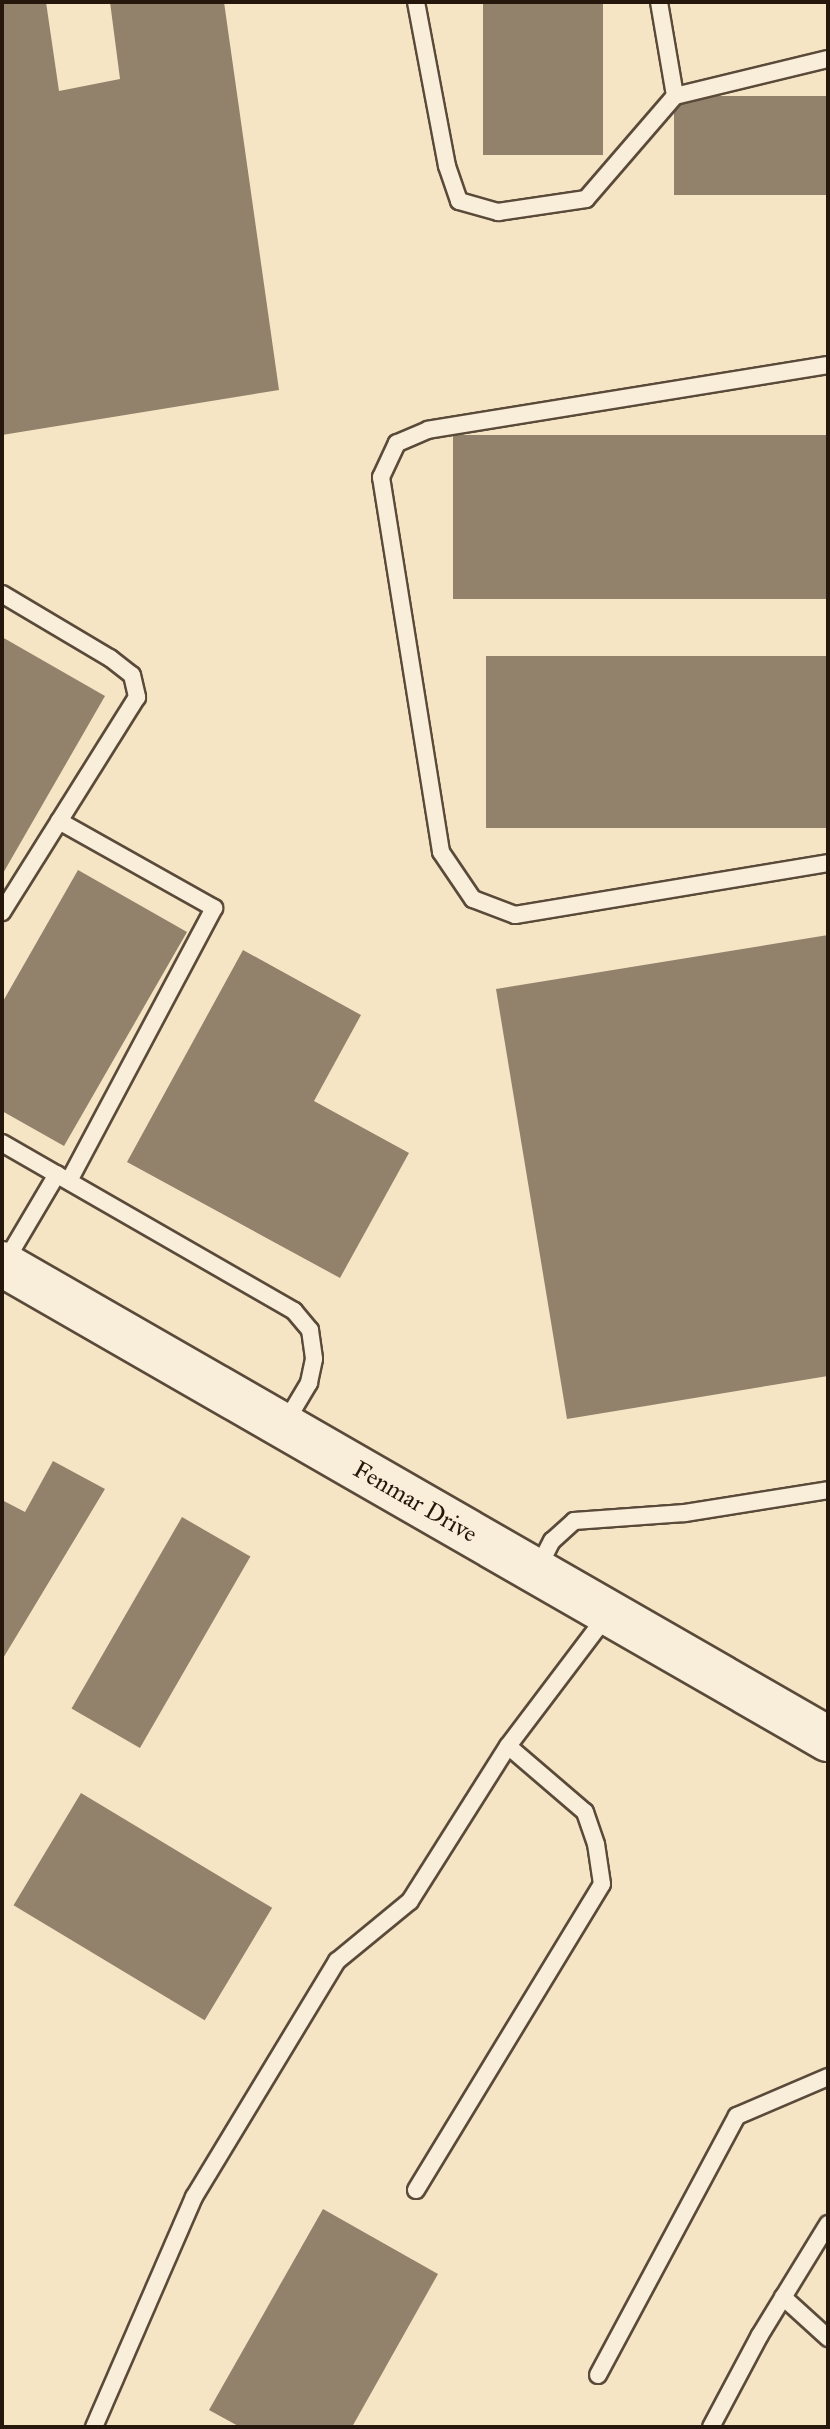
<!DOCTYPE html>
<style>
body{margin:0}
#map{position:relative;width:830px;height:2429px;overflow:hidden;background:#f6e5c4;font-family:"IM FELL Great Primer",serif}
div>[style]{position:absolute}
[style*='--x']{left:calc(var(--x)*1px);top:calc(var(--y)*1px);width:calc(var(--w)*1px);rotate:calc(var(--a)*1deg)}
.building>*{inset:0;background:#92826c;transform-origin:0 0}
.roads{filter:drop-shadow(2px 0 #5a4a3a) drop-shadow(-2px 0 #5a4a3a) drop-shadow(0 2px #5a4a3a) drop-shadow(0 -2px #5a4a3a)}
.lane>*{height:16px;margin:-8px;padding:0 8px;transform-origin:8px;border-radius:8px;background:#f9eed9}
.secondary>*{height:44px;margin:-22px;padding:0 22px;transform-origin:22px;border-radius:22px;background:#f9eed9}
span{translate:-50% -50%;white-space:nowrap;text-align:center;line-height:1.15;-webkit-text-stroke:6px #f9eed9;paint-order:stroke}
.street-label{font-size:24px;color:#26170c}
.frame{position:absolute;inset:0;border:4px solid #26170c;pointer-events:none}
</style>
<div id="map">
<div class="building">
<i style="clip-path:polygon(2px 2px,46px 2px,59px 91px,120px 79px,110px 2px,224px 2px,279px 390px,2px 435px)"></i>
<i style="left:483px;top:2px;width:120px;height:153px"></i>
<i style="left:828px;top:96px;width:99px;height:154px;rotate:90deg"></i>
<i style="left:828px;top:435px;width:164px;height:375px;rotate:90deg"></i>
<i style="clip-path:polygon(2px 637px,105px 696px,2px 875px)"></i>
<i style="left:828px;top:656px;width:172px;height:342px;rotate:90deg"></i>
<i style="clip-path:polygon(78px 870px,187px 932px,64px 1146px,2px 1111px,2px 1003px)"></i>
<i style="clip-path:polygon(828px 935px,828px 1376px,567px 1419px,496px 989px)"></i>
<i style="clip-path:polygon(243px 950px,361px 1015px,314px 1101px,409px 1153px,340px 1278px,127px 1162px)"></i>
<i style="clip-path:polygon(53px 1461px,105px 1489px,2px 1660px,2px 1500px,25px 1512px)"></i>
<i style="left:182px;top:1517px;width:79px;height:221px;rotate:30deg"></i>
<i style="left:81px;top:1793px;width:223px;height:131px;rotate:31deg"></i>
<i style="clip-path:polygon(323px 2209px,438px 2274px,352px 2427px,240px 2427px,209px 2410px)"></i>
</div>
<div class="roads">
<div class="lane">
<i style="--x:416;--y:2;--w:167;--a:79.3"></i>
<i style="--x:447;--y:166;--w:37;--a:71"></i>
<i style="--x:459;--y:201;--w:41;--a:15.8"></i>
<i style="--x:498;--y:212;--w:89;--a:-8.4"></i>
<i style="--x:586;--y:199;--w:136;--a:-49.2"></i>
<i style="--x:675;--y:96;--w:157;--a:-13.6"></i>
<i style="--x:659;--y:2;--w:95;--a:80.3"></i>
<i style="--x:828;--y:365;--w:405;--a:170.8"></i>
<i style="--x:428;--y:430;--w:34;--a:157"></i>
<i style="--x:397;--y:443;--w:38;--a:115"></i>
<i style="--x:381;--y:477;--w:380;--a:80.9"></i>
<i style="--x:441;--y:852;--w:57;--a:55.8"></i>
<i style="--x:473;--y:899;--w:45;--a:20.9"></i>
<i style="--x:515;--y:915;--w:317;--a:-9.4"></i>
<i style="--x:2;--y:594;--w:126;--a:30.7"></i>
<i style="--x:110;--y:658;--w:28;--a:38"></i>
<i style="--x:132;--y:675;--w:23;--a:77"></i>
<i style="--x:137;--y:697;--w:254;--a:122.1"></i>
<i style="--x:59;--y:821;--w:178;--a:29.3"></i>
<i style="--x:214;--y:908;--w:309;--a:118"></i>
<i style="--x:2;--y:1143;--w:337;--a:29.9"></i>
<i style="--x:294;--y:1311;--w:25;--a:50"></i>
<i style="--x:310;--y:1330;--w:29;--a:82"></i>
<i style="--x:314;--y:1359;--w:25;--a:102"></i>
<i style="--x:309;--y:1383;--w:49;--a:120.8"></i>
<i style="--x:5;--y:1262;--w:102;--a:-59.4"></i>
<i style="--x:537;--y:1570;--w:33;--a:-63"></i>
<i style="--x:552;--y:1541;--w:30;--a:-42"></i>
<i style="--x:574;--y:1521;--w:111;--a:-4.1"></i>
<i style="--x:685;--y:1513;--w:145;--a:-9.1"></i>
<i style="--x:416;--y:2190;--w:358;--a:-58.7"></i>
<i style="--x:602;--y:1884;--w:40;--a:-98.5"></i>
<i style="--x:596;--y:1844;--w:34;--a:-109"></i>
<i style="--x:585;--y:1812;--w:101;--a:-139.4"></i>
<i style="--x:783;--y:2297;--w:61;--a:42.3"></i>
<i style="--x:598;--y:2375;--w:294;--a:-61.8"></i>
<i style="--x:737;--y:2116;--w:99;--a:-23.2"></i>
<i style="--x:94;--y:2427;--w:251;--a:-66.5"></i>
<i style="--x:194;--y:2197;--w:276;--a:-58.8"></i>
<i style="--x:337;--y:1961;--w:94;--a:-39.4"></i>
<i style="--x:410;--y:1901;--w:183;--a:-57.7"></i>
<i style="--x:508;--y:1746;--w:166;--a:-52.9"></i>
<i style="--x:711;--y:2427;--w:104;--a:-62"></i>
<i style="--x:760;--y:2335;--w:130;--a:-58.5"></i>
</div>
<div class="secondary">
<i style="--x:2;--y:1264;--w:953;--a:29.9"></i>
</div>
</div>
<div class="street-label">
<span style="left:415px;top:1502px;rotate:30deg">Fenmar Drive</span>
</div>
<div class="frame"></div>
</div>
